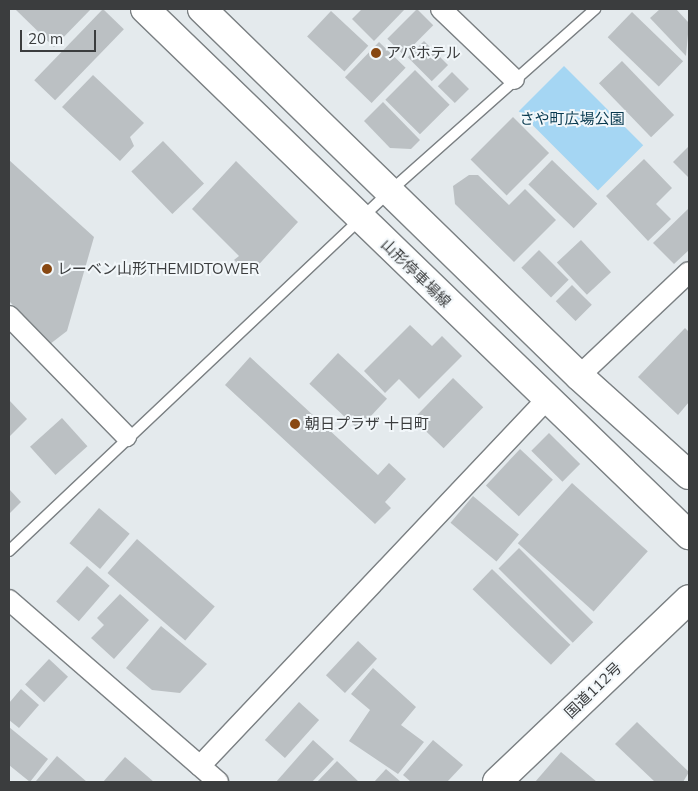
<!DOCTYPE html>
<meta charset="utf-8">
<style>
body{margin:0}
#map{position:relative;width:698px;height:791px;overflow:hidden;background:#e4eaed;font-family:Mulish,"Noto Sans JP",sans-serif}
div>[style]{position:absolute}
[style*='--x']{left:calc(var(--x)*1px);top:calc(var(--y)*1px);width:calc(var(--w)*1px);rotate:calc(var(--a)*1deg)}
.green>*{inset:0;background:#a5d6f3;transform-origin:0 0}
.building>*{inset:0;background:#bbc0c3;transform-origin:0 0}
.roads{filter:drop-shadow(1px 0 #7b8083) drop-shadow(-1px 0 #7b8083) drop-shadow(0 1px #7b8083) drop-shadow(0 -1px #7b8083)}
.lane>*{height:10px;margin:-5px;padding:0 5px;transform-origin:5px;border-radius:5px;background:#fff}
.street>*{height:20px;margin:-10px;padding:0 10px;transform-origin:10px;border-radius:10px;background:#fff}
.primary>*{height:28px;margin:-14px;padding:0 14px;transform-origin:14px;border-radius:14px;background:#fff}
.highway>*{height:28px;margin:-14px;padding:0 14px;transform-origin:14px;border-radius:14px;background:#fff}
.dots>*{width:14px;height:14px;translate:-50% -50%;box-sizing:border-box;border:2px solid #f2f7fa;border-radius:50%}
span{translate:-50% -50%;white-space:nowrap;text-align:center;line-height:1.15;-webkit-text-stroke:4px #f2f7fa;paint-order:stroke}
.poi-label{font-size:15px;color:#3b3d3e}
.left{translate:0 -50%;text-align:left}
.park-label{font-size:15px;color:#06384e}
.street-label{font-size:15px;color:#3b3d3e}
.frame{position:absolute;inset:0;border:10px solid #3b3d3e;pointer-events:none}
.scale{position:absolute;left:20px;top:30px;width:76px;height:22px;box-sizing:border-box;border:2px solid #3b3d3e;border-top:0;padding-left:6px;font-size:15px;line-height:18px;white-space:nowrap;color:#3b3d3e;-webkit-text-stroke:4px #f2f7fa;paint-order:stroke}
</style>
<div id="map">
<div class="green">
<i style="left:564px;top:66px;width:112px;height:64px;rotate:45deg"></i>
</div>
<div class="building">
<i style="clip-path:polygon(15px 9px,91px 9px,54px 47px)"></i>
<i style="left:103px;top:9px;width:29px;height:99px;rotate:44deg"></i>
<i style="clip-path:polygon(362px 9px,405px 9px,374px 41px,352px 19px)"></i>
<i style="left:417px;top:9px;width:23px;height:42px;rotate:45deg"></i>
<i style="clip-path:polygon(660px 9px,676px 9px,689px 23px,686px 56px,650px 18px)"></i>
<i style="left:331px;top:11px;width:51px;height:35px;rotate:43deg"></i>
<i style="left:632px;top:12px;width:71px;height:35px;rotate:44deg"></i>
<i style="left:424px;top:41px;width:34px;height:23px;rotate:45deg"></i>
<i style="left:379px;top:42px;width:37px;height:49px;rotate:44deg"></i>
<i style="left:622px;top:61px;width:75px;height:32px;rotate:46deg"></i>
<i style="left:415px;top:70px;width:49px;height:42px;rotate:45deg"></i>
<i style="left:452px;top:72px;width:24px;height:20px;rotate:45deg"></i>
<i style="clip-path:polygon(93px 75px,144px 123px,130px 137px,134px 146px,120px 161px,62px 107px)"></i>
<i style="clip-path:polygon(383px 102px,420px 140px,411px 149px,390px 148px,364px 121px)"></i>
<i style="left:513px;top:117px;width:51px;height:60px;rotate:45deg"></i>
<i style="left:163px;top:141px;width:59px;height:44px;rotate:46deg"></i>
<i style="clip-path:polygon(689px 146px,689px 178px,673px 162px)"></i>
<i style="clip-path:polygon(644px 159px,672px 188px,656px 204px,671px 219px,648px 241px,606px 196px)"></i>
<i style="clip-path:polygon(9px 160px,94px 237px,67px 331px,50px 344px,9px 301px)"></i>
<i style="left:552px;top:160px;width:63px;height:34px;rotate:44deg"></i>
<i style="clip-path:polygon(236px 161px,298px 222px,250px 274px,234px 260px,239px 256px,192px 209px)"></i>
<i style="clip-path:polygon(469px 175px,478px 175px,509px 205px,525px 189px,556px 220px,514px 262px,455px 204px,453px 186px)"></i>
<i style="clip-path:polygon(689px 208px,689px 250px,674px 264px,653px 243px)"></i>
<i style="left:581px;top:240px;width:44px;height:33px;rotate:47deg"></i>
<i style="left:539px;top:250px;width:42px;height:25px;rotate:45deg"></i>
<i style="left:572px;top:285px;width:28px;height:23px;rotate:45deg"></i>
<i style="clip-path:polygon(410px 325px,432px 346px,442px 336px,462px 356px,419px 399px,399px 379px,385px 393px,364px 371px)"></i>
<i style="clip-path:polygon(685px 328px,689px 332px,689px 402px,678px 415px,638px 377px)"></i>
<i style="left:338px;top:353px;width:67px;height:42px;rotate:43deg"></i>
<i style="clip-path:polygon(250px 357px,378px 475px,389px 463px,406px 479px,385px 502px,391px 508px,375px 524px,225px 385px)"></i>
<i style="left:453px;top:378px;width:42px;height:57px;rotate:44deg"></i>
<i style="clip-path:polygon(9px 400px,27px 419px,9px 437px)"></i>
<i style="left:62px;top:418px;width:38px;height:43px;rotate:48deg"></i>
<i style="left:549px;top:433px;width:44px;height:25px;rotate:45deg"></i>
<i style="left:520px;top:449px;width:45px;height:50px;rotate:43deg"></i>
<i style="left:572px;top:483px;width:102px;height:81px;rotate:42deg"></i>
<i style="clip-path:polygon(9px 489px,21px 502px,9px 514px)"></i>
<i style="left:473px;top:496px;width:60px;height:35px;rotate:40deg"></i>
<i style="left:99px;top:508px;width:40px;height:46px;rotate:40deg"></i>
<i style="left:137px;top:539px;width:103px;height:45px;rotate:41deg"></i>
<i style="left:519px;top:548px;width:105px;height:29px;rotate:45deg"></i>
<i style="left:87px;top:566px;width:30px;height:47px;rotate:41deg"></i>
<i style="left:492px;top:569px;width:109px;height:28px;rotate:44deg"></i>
<i style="clip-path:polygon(120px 594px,149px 620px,114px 659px,91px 638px,104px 625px,97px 618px)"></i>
<i style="clip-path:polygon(161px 626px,207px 664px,180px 693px,152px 690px,126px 668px)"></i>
<i style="left:358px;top:641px;width:26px;height:47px;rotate:43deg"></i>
<i style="left:49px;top:659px;width:26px;height:35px;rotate:43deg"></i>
<i style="clip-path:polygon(373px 668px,416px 707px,401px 725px,424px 742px,398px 774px,349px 741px,370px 710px,351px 694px)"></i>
<i style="clip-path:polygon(21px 689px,39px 705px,19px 728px,9px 720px,9px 703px)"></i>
<i style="left:299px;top:702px;width:27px;height:51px;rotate:42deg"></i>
<i style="clip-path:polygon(637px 722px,689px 772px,683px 782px,655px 782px,615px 744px)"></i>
<i style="clip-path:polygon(9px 727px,48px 759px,30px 782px,9px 765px)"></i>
<i style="clip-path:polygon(313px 740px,334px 759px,312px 782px,276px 782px)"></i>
<i style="clip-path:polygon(433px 740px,463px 765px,447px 782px,411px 782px,403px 775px)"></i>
<i style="clip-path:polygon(561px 752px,597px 782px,535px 782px)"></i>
<i style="clip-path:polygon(57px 756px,87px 782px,36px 781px)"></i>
<i style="clip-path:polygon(125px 757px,154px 782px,103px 782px)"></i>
<i style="clip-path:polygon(337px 761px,359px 782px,317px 782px)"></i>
<i style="clip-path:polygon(386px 769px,401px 782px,374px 782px)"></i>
</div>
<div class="roads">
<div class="lane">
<i style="--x:9;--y:551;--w:523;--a:-43.37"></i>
<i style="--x:389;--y:192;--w:276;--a:-41.6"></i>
</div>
<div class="street">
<i style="--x:441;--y:9;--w:101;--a:43.8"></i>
<i style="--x:9;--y:316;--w:168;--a:45.7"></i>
<i style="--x:579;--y:376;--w:151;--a:-43.4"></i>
<i style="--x:9;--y:600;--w:277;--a:41"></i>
<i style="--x:200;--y:766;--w:505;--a:-46.6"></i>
</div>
<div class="primary">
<i style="--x:145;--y:9;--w:757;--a:44.04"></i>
<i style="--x:202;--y:9;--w:526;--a:44.23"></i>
<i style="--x:579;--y:376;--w:148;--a:42"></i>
</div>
<div class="highway">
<i style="--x:497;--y:782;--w:265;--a:-43.6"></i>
</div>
</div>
<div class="dots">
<i style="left:376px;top:53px;background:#884812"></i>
<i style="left:47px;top:269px;background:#884812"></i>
<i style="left:295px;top:424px;background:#884812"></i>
</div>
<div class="poi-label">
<span class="left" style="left:386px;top:53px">アパホテル</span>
<span class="left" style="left:57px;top:269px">レーベン山形THEMIDTOWER</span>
<span class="left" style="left:305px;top:424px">朝日プラザ 十日町</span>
</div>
<div class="park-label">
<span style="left:572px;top:119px">さや町広場公園</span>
</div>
<div class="street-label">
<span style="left:416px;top:273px;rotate:44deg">山形停車場線</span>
<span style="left:593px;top:690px;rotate:-44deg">国道112号</span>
</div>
<div class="frame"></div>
<div class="scale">20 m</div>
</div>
